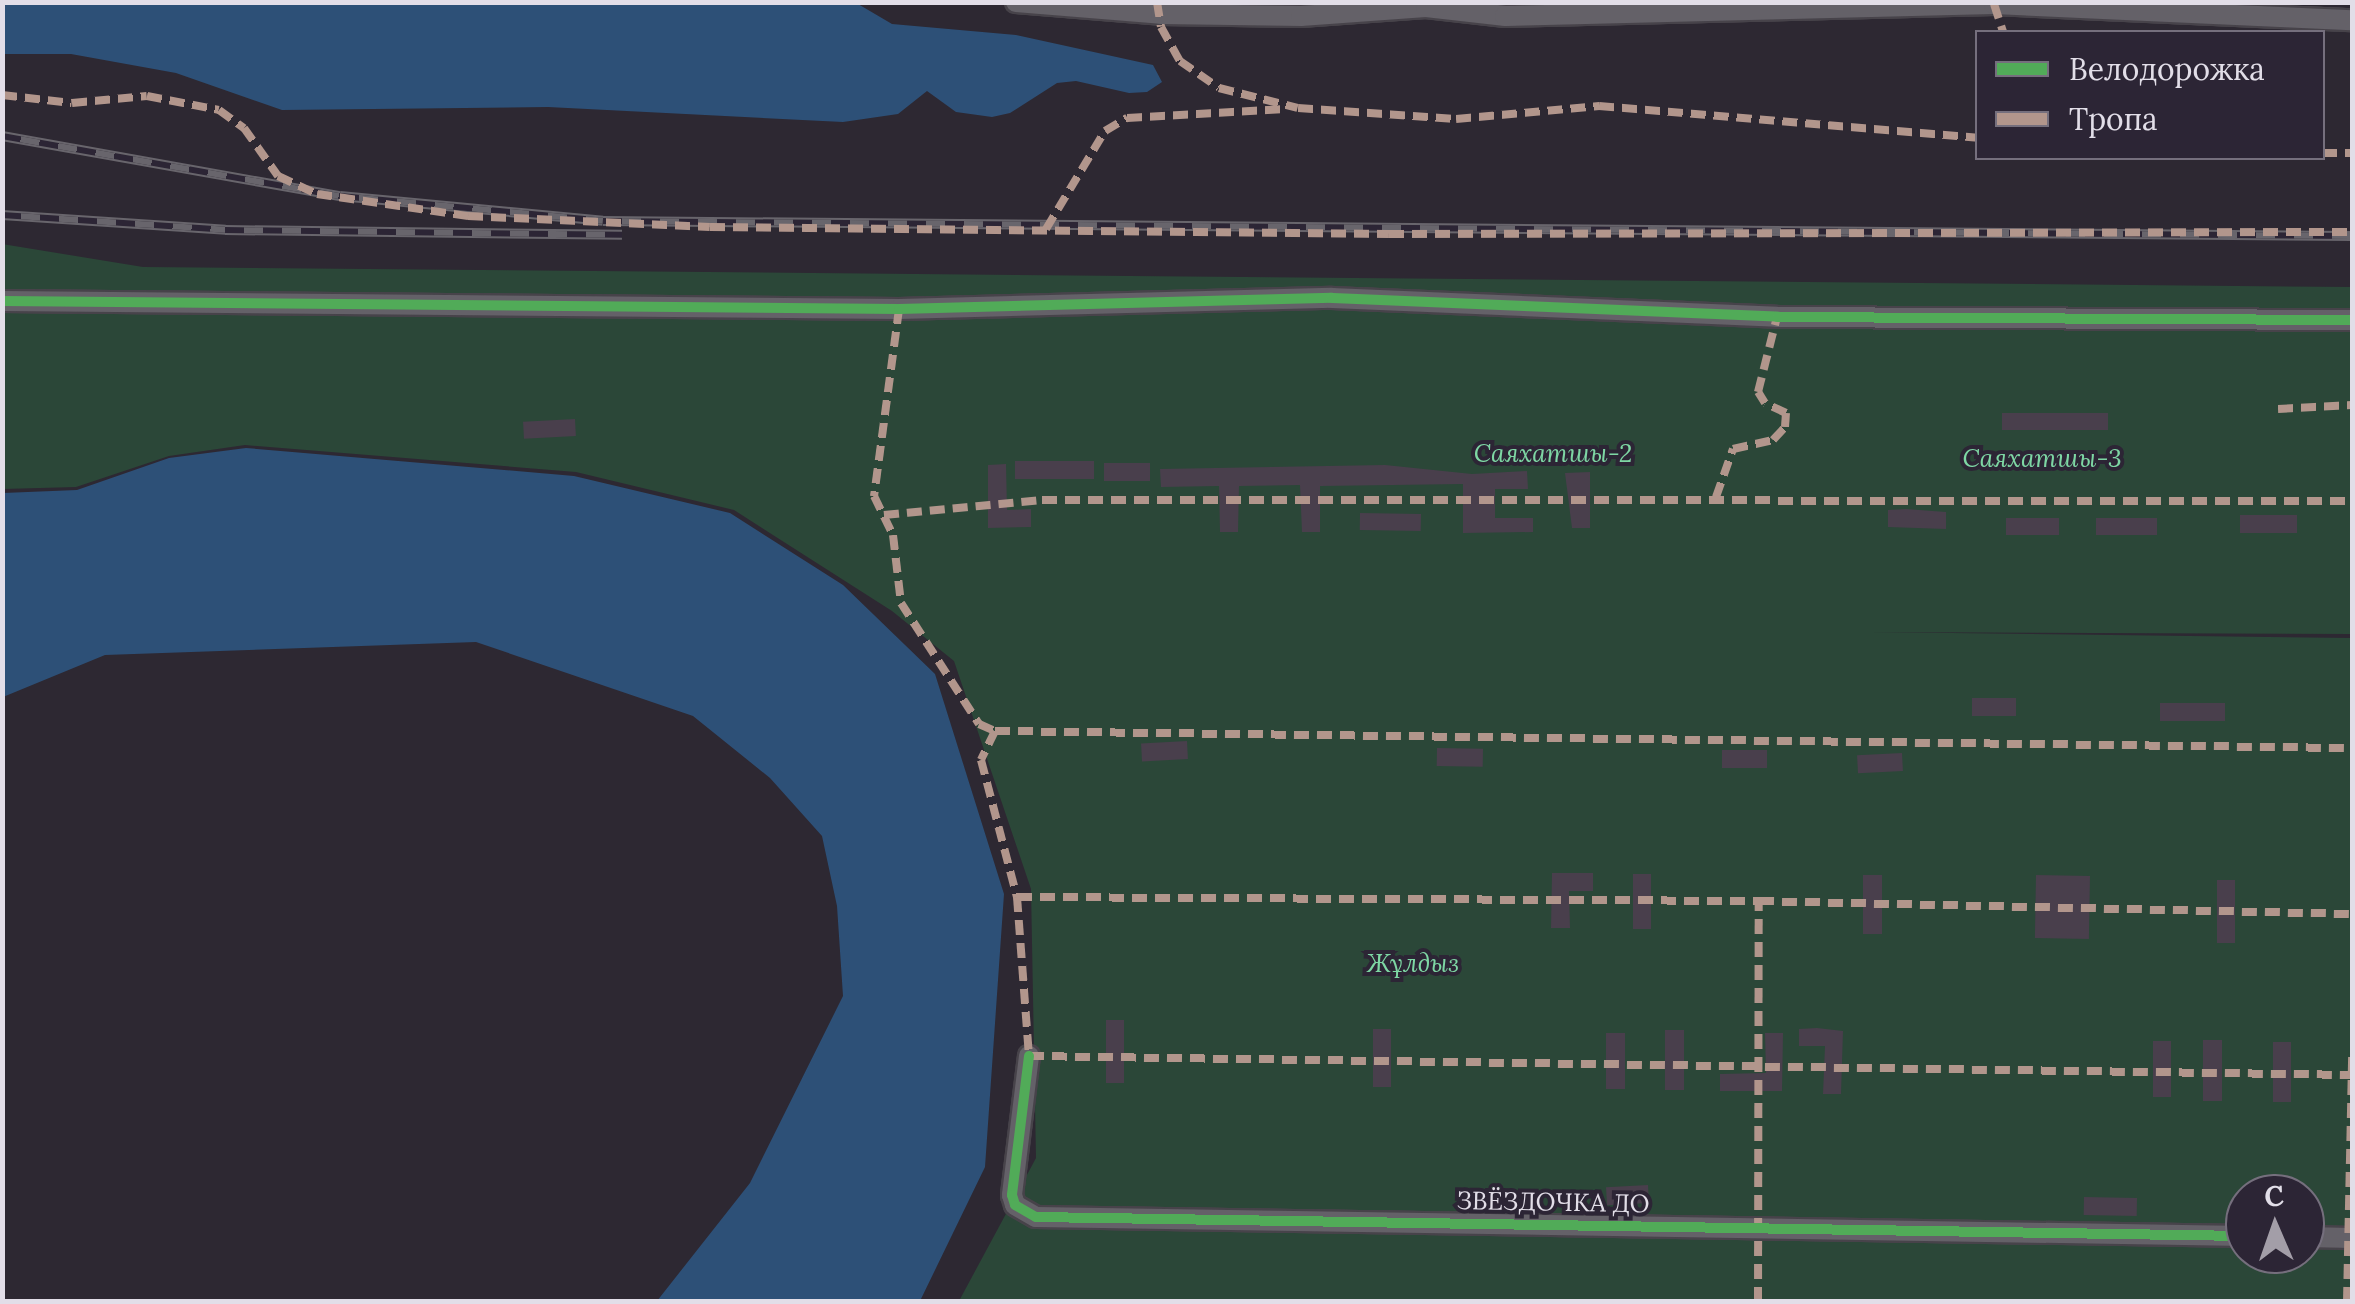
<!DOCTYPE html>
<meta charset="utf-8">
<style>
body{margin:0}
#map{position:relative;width:2355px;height:1304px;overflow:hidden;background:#2d2832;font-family:Lora,serif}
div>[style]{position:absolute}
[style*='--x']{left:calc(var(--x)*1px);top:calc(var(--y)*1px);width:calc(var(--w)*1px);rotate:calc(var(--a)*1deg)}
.green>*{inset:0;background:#2b4738}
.water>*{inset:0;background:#2d5077}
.building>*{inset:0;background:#493f4c;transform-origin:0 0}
.roads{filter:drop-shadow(2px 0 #47434a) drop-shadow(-2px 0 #47434a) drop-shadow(0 2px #47434a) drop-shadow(0 -2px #47434a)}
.street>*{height:20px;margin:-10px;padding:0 10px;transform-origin:10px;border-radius:10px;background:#646168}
.rail>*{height:10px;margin-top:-5px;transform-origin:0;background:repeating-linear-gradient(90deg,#2c2535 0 19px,#68656c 0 38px);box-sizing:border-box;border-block:2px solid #68656c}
.quiet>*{height:8px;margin-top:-4px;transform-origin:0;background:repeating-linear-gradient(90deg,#b2968c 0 15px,transparent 0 23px)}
.cycleway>*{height:10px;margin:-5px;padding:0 5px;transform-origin:5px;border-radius:5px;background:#51ab58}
span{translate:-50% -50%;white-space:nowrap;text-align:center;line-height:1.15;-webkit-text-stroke:8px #2c2535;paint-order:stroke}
.park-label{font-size:25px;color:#7ed7a4;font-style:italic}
.street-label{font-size:25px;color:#e2dee8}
.frame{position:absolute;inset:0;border:5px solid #e2dee8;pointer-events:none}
.legend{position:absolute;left:1975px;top:30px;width:350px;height:130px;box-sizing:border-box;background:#2c2535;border:2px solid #756f7d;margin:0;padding:12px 18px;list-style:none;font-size:30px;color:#e2dee8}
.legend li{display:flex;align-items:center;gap:20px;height:50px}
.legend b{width:50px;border:2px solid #756f7d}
.north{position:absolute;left:2225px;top:1174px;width:100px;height:100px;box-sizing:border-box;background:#2c2535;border:2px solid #756f7d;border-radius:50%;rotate:358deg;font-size:28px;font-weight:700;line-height:40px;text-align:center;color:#e2dee8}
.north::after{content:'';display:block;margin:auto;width:35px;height:45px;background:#a39ea8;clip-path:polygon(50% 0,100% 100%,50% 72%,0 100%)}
</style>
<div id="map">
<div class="green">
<i style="clip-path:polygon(evenodd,2px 244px,143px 267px,2352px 287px,2352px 634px,1869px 632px,2352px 638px,2352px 1301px,959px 1301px,1036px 1158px,1031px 889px,954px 661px,892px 611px,734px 510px,576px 472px,245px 445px,169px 456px,76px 487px,3px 489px,2px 244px,2245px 1194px,2305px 1194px,2305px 1254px,2245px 1254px,2245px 1194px)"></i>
</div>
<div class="water">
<i style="clip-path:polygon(2px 3px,858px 4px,892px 24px,1016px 35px,1153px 65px,1162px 82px,1147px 92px,1129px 93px,1076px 81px,1057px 83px,1010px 113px,992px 117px,956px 112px,927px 91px,898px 114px,843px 122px,548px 107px,282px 110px,176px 73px,71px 54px,3px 54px)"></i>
<i style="clip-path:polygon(246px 448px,574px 476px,730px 513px,843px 585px,935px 674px,1004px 894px,985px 1167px,920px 1301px,657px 1301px,750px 1183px,843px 996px,837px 906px,822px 836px,770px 778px,693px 716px,476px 642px,105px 655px,3px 697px,3px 493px,77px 490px,169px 458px)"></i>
</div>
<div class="building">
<i style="left:2108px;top:413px;width:17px;height:106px;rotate:90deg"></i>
<i style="left:575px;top:419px;width:17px;height:52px;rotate:87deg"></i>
<i style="left:1015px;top:461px;width:79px;height:18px"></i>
<i style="left:1150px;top:463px;width:18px;height:46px;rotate:90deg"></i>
<i style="clip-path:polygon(1006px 464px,1007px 510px,1031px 509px,1031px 527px,988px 528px,988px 465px)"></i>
<i style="clip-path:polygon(1385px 465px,1472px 474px,1527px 471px,1528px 489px,1495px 489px,1495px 518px,1533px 518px,1533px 532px,1463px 533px,1463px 484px,1320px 486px,1320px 532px,1302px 532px,1300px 485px,1239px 486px,1238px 532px,1220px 532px,1219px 486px,1161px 487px,1160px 469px)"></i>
<i style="clip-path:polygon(1590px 472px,1590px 528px,1572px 528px,1565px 473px)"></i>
<i style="clip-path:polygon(1906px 509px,1946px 512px,1946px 529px,1888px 527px,1888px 510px)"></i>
<i style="left:1360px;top:513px;width:61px;height:17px;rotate:1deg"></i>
<i style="left:2240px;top:515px;width:57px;height:18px"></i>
<i style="left:2059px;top:518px;width:17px;height:53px;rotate:90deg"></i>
<i style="left:2096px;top:518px;width:61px;height:17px"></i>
<i style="left:2016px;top:698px;width:18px;height:44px;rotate:90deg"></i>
<i style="left:2160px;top:703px;width:65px;height:18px"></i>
<i style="left:1187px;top:741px;width:18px;height:46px;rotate:87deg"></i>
<i style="left:1437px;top:748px;width:46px;height:18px;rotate:1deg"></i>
<i style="left:1767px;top:750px;width:18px;height:45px;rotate:90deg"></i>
<i style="left:1902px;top:753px;width:18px;height:45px;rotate:87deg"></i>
<i style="clip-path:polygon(1552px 873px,1593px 873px,1593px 891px,1569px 891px,1570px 928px,1551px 928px)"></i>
<i style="left:1633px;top:874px;width:18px;height:55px"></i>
<i style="left:1863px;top:875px;width:19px;height:59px"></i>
<i style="left:2036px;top:875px;width:54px;height:63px;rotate:1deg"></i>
<i style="left:2217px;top:880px;width:18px;height:63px"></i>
<i style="left:1106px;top:1020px;width:18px;height:63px"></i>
<i style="clip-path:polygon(1817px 1028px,1843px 1031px,1841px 1094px,1823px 1094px,1825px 1046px,1799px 1046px,1799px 1029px)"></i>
<i style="left:1373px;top:1029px;width:18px;height:58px"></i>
<i style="left:1665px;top:1030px;width:19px;height:60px"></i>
<i style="left:1606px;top:1033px;width:19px;height:56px"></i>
<i style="clip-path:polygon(1765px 1033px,1783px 1033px,1782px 1091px,1720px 1091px,1720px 1074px,1766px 1073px)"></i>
<i style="left:2203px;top:1040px;width:19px;height:61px"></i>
<i style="left:2153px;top:1041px;width:18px;height:56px"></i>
<i style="left:2273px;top:1042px;width:18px;height:60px"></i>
<i style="left:1648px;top:1185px;width:18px;height:42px;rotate:87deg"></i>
<i style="left:2084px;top:1197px;width:53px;height:18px;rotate:1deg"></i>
</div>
<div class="roads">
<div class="street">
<i style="--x:1016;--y:2;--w:145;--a:4.7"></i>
<i style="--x:1161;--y:14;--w:140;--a:0.8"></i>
<i style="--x:1301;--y:16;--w:125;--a:-4.1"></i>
<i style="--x:1426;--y:7;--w:80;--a:6.5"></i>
<i style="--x:1505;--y:16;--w:489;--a:-1.4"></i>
<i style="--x:1994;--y:4;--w:358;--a:2.6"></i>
<i style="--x:2;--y:301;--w:897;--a:0.51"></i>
<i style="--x:899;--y:309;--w:433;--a:-1.5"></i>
<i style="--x:1332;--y:298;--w:445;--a:2.4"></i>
<i style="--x:1777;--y:317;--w:575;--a:0.3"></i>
<i style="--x:1029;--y:1056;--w:140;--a:97"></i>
<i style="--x:1012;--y:1195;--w:10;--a:73"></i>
<i style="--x:1015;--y:1205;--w:24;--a:30"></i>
<i style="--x:1036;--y:1217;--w:1209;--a:0.9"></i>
<i style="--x:2305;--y:1237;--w:47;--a:1.2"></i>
</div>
</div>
<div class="rail">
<i style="--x:2;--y:136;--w:343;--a:10.1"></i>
<i style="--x:340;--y:196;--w:264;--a:5.4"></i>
<i style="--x:603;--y:221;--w:1749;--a:0.49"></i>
<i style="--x:2;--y:215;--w:224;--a:3.8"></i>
<i style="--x:225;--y:230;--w:397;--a:0.7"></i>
</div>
<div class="quiet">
<i style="--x:1157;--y:2;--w:25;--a:81"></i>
<i style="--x:1161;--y:27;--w:39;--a:61"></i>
<i style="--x:1180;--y:61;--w:47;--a:34.7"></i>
<i style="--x:1219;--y:88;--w:81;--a:14.2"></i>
<i style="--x:1298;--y:108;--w:158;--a:4"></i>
<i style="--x:1456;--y:119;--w:144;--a:-5.2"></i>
<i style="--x:1599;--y:106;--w:380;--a:4.8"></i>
<i style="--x:1994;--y:4;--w:29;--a:72"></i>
<i style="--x:2;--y:95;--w:70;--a:6.5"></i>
<i style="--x:72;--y:103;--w:75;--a:-5.3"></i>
<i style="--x:147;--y:96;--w:73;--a:11"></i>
<i style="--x:219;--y:110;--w:31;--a:36"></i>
<i style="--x:244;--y:128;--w:59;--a:54.7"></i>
<i style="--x:278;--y:176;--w:43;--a:24.8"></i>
<i style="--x:317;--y:194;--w:153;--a:8.3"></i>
<i style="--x:468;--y:216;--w:242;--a:2.6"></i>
<i style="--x:710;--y:227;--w:679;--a:0.59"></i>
<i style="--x:1389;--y:234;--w:963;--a:-0.12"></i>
<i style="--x:2322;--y:153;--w:30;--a:0"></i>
<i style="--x:1046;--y:229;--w:114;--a:-59"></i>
<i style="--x:1105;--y:131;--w:26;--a:-31"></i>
<i style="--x:1127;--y:118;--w:154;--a:-3.3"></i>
<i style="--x:899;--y:309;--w:189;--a:97.6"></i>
<i style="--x:874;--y:496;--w:43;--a:64"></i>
<i style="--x:893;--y:535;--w:68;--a:83.3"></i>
<i style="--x:901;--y:603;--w:144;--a:57.2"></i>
<i style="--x:979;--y:724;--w:17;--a:24"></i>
<i style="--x:995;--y:731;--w:1357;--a:0.72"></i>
<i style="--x:2278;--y:409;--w:74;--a:-3.1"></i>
<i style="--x:1716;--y:497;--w:51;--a:-70.5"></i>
<i style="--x:1733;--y:449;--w:41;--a:-12.7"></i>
<i style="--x:1773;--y:440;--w:18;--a:-47"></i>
<i style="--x:1785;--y:427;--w:14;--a:-86"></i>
<i style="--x:1786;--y:413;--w:23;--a:-155"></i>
<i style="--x:1765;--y:403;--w:13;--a:-122"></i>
<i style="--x:1758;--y:392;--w:77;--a:-75.8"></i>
<i style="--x:884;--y:515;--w:159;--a:-5.4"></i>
<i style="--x:1042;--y:500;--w:1310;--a:0.04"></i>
<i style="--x:995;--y:731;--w:32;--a:116"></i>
<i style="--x:981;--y:760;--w:142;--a:75.3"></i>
<i style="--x:1017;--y:897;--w:159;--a:85.7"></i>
<i style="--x:1029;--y:1056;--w:1323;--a:0.82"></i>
<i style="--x:1017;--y:897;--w:742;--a:0.31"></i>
<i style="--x:1759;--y:901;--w:593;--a:1.26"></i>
<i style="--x:1758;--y:1302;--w:401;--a:-89.9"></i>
<i style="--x:2347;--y:1302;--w:248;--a:-88.8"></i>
</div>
<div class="cycleway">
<i style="--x:2;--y:301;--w:897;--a:0.51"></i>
<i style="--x:899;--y:309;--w:433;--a:-1.5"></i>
<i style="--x:1332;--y:298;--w:445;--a:2.4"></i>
<i style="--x:1777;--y:317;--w:575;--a:0.3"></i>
<i style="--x:1029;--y:1056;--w:140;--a:97"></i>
<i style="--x:1012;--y:1195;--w:10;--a:73"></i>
<i style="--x:1015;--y:1205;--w:24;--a:30"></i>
<i style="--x:1036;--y:1217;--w:1209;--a:0.9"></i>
</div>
<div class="park-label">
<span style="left:1553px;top:453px">Саяхатшы-2</span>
<span style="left:2042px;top:458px">Саяхатшы-3</span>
<span style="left:1413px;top:963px">Жұлдыз</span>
</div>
<div class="street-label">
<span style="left:1553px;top:1202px;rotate:1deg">ЗВЁЗДОЧКА ДО</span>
</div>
<div class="frame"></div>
<ul class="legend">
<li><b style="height:12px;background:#51ab58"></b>Велодорожка</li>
<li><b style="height:12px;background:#b2968c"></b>Тропа</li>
</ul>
<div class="north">С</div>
</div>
